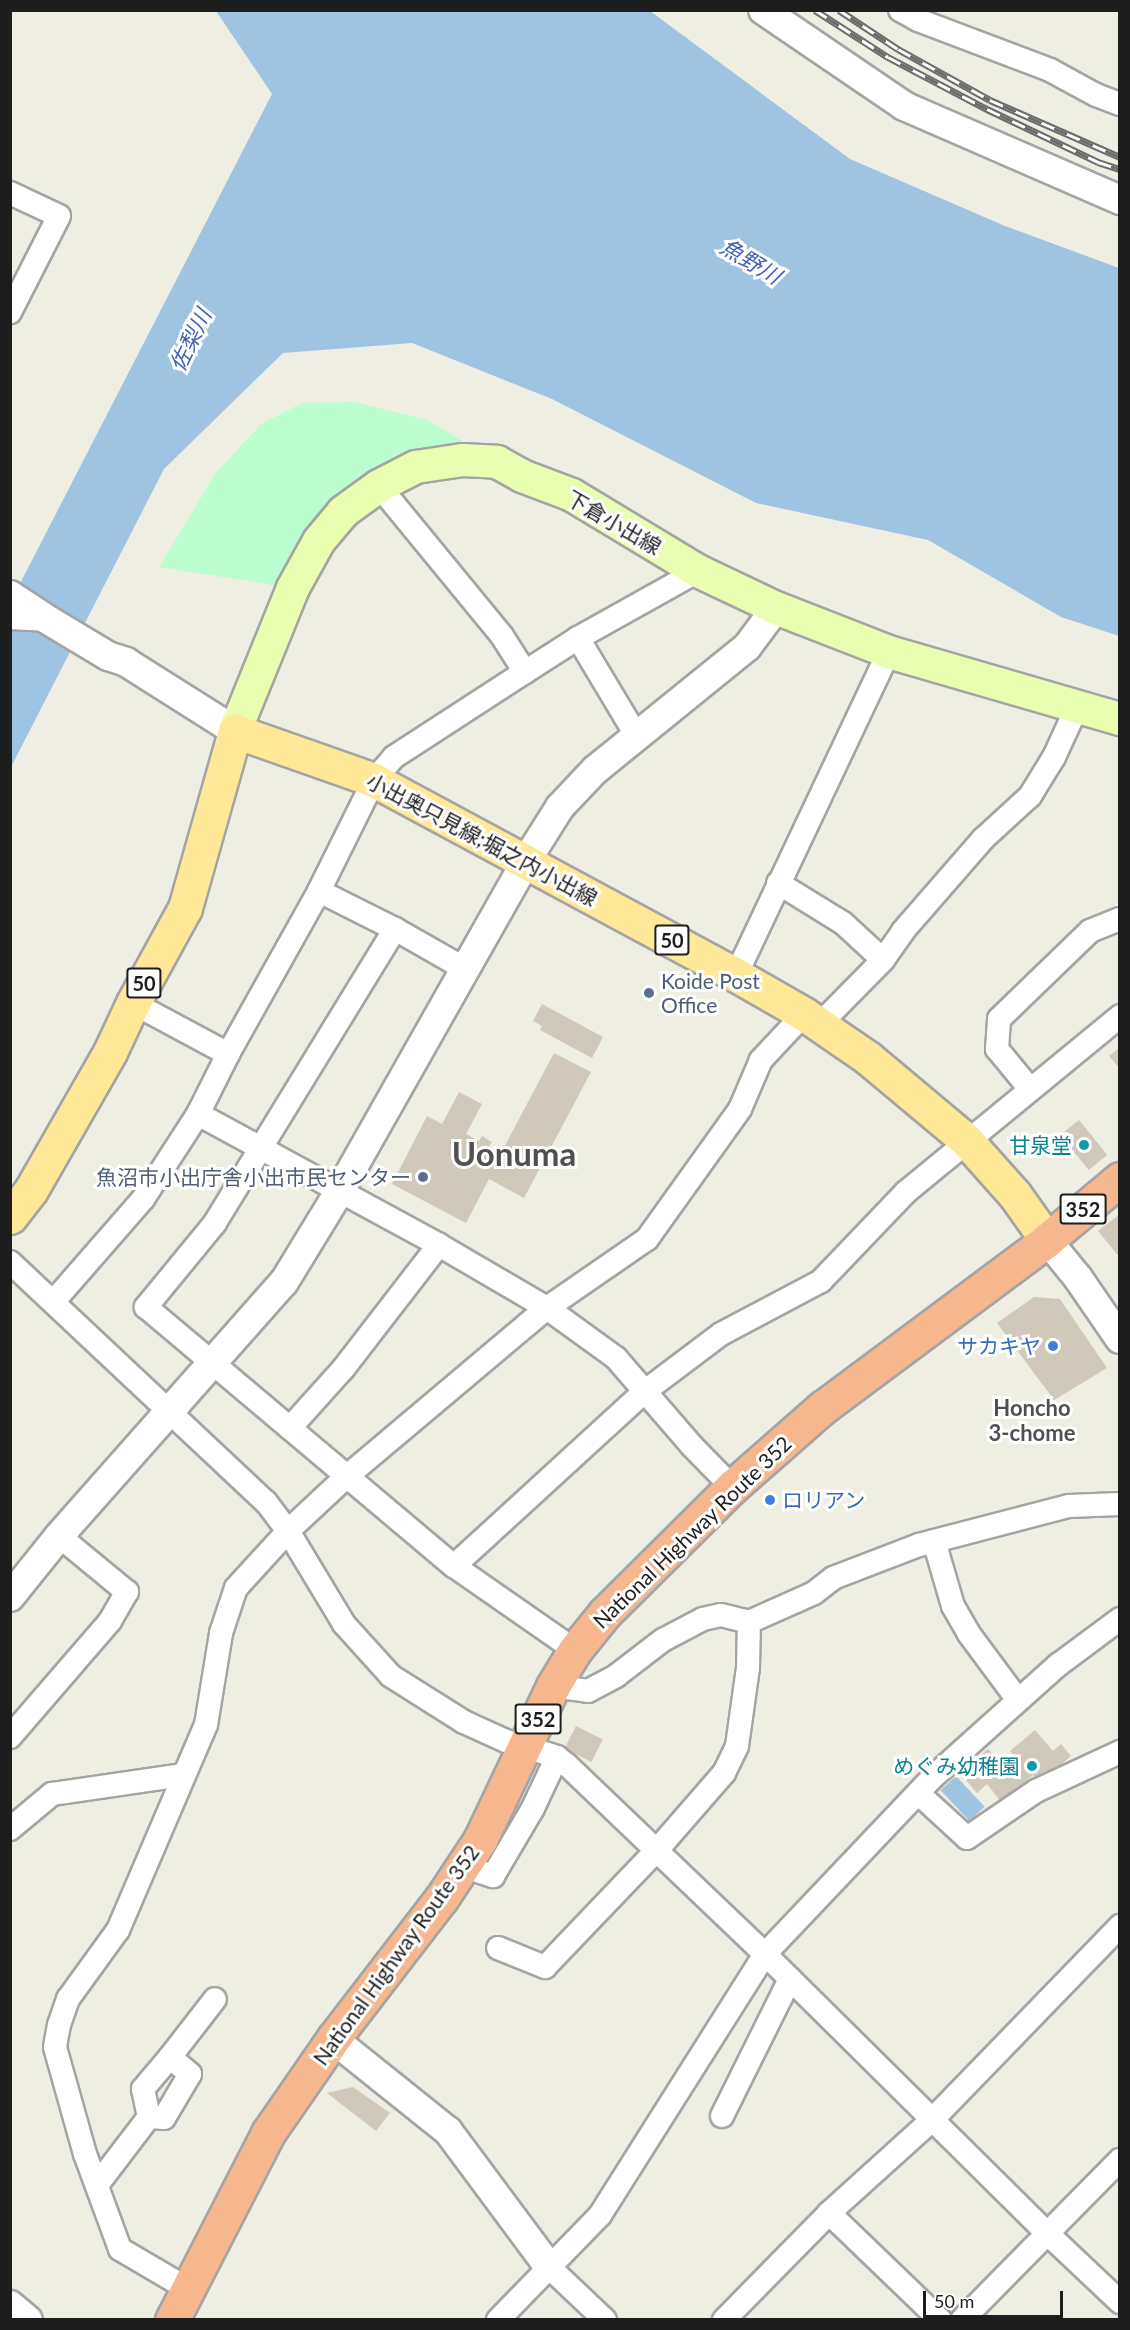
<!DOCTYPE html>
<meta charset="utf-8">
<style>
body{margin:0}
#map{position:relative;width:1130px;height:2330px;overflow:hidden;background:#efeee2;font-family:Lato,"Noto Sans JP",sans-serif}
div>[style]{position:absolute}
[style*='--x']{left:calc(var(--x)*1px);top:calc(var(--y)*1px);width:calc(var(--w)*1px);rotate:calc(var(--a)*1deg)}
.park>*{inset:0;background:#bbfdce}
.water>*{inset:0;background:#9fc4e1;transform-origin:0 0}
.building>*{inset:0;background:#cfc8bb;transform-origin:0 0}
.roads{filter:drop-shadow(2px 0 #a4a4a4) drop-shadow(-2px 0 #a4a4a4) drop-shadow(0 2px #a4a4a4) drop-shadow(0 -2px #a4a4a4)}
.minor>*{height:22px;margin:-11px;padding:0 11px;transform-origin:11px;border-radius:11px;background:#fff}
.tertiary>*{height:28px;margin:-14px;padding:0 14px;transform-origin:14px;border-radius:14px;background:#fff}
.secondary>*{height:32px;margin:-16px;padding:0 16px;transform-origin:16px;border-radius:16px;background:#eafeb1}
.primary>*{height:33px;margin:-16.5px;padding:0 16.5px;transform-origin:16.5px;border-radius:16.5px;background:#ffe898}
.trunk>*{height:33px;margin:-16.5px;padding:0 16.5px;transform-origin:16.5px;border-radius:16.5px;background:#f6b78e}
.rail>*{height:7px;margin-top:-3.5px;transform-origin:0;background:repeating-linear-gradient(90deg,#fff 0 14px,#6b6b6b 0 28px);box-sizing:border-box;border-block:2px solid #6b6b6b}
.dots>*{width:16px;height:16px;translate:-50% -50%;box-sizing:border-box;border:3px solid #fff;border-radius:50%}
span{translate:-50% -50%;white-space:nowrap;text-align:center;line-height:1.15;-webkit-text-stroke:6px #fff;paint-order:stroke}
.shield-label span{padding:2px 4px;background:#fff;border:2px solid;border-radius:4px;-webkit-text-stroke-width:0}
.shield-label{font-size:20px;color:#1d1d1d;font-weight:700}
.street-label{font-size:21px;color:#1d1d1d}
.service-label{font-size:21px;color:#4e5e75}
.left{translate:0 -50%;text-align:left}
.right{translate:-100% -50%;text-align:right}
.culture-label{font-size:21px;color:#0d838f}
.shop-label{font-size:21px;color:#366cbe}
.water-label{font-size:22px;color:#4263b4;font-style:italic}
.neighbourhood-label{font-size:22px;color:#505050;font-weight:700}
.town-label{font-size:33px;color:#505050;font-weight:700}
.frame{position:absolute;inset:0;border:12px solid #1d1d1d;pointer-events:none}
.scale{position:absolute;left:923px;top:2291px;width:140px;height:27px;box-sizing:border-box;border:3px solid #1d1d1d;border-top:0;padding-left:8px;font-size:18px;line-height:21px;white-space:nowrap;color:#1d1d1d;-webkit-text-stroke:4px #fff;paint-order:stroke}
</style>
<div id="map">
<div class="park">
<i style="clip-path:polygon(354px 402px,427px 420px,497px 462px,379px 486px,293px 588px,159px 567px,216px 473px,261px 424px,302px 403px)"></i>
</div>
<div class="water">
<i style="clip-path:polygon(216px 11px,650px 11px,850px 159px,1005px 226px,1119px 268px,1119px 636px,1061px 617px,928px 540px,756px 503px,552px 399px,412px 343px,283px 353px,164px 469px,11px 767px,11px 601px,272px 94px)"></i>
<i style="left:956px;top:1776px;width:42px;height:21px;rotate:47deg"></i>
</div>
<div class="building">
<i style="clip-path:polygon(542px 1004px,603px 1037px,592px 1058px,540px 1030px,542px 1026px,533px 1021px)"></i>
<i style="clip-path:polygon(1120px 1047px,1120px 1069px,1109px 1056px)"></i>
<i style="clip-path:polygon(554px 1053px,591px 1072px,524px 1198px,489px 1179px,466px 1223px,392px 1184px,427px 1116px,442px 1124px,459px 1092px,482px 1104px,466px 1134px,479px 1141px,482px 1136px,492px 1142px,489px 1147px,501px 1153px)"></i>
<i style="left:1079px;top:1120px;width:45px;height:24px;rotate:51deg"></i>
<i style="clip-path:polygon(1120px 1214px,1120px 1258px,1098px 1231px)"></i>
<i style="clip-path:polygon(1034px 1297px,1060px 1299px,1107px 1368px,1054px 1400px,997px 1323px)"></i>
<i style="left:576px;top:1726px;width:30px;height:25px;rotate:27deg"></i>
<i style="clip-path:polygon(1035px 1730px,1053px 1751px,1061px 1744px,1071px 1756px,1040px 1783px,1033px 1775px,1001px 1802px,987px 1784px,977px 1793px,966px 1780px,970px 1776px,964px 1769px,988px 1749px,998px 1760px,995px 1763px,1000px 1770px,1015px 1757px,1010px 1751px)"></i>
<i style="clip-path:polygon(353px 2087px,390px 2113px,376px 2131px,327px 2093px)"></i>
</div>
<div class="roads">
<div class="minor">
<i style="--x:900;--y:10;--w:21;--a:29"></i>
<i style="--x:918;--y:20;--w:141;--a:20.7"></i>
<i style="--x:1050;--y:70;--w:52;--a:28.5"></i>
<i style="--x:1096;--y:95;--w:26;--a:21"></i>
<i style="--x:10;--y:193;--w:54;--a:25.1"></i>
<i style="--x:59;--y:216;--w:108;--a:117"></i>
<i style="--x:379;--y:486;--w:194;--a:50.6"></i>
<i style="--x:502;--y:636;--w:43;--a:57.4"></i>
<i style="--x:10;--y:618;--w:38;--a:3"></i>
<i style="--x:578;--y:638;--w:113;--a:59.1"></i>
<i style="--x:778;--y:883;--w:76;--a:31.6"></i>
<i style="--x:843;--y:923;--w:54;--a:42.8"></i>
<i style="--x:319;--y:891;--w:85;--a:26.6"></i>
<i style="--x:395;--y:929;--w:83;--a:29.7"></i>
<i style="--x:395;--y:929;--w:345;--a:121.5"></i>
<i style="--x:215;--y:1223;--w:109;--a:129.4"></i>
<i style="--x:146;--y:1307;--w:402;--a:40.1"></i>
<i style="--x:454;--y:1566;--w:147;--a:34.8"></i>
<i style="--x:736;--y:975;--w:357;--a:-64.7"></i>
<i style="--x:133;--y:1003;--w:108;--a:28.2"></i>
<i style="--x:818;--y:1026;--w:93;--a:-45.4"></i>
<i style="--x:883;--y:960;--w:35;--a:-55"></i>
<i style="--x:903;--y:931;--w:122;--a:-49"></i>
<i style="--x:983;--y:839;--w:64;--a:-42.5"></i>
<i style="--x:1030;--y:796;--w:46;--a:-58.4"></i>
<i style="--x:1054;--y:757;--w:55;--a:-65.3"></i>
<i style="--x:1030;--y:1089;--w:52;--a:-129.5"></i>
<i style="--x:997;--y:1049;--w:30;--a:-86"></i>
<i style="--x:999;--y:1019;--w:127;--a:-44"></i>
<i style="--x:1090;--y:931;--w:32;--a:-22"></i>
<i style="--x:198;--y:1114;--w:274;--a:28.5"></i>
<i style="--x:439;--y:1245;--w:125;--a:30.3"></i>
<i style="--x:547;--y:1308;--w:85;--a:35.9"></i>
<i style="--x:616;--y:1358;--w:116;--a:49.2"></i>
<i style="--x:692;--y:1446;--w:57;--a:45.7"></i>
<i style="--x:10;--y:1262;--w:351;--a:43.2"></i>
<i style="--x:266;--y:1502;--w:36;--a:53"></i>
<i style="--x:288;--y:1531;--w:109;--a:58.9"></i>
<i style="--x:344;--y:1624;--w:70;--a:47.9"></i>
<i style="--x:391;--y:1676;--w:86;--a:32.2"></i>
<i style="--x:464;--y:1722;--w:46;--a:24.3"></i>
<i style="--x:506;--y:1741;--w:53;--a:17.4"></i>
<i style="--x:557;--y:1757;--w:13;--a:39"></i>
<i style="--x:567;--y:1765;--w:274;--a:43.7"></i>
<i style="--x:765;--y:1954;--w:398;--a:44.7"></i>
<i style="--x:1048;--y:2234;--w:99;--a:43.4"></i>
<i style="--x:54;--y:1301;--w:135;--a:-48.9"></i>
<i style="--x:143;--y:1199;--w:101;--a:-57.1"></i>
<i style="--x:198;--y:1114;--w:67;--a:-63.4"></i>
<i style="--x:228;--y:1054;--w:187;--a:-60.8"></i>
<i style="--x:319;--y:891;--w:124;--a:-63.6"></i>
<i style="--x:374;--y:780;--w:30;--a:-49"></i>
<i style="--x:394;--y:757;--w:156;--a:-33"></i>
<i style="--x:525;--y:672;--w:63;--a:-32.7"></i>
<i style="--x:578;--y:638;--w:137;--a:-29.2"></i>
<i style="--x:290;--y:1428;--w:79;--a:-48.1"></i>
<i style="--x:343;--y:1369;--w:157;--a:-52.3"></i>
<i style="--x:934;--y:1541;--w:68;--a:73.7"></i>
<i style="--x:953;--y:1606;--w:32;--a:60"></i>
<i style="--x:969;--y:1634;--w:82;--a:53.4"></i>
<i style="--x:454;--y:1566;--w:258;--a:-42.5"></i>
<i style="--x:644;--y:1392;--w:96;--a:-37"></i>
<i style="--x:721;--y:1334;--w:113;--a:-27.9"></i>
<i style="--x:821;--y:1281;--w:123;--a:-46.3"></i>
<i style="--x:906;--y:1192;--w:277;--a:-39.4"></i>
<i style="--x:553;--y:1686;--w:35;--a:8"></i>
<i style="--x:588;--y:1691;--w:32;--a:-28"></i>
<i style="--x:616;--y:1676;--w:59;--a:-37.5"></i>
<i style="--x:663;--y:1640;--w:45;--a:-27.7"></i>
<i style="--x:703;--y:1619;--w:18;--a:-13"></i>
<i style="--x:721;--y:1615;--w:29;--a:14"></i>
<i style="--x:749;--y:1622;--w:71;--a:-24"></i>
<i style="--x:814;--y:1593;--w:24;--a:-38"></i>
<i style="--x:833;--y:1578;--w:92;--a:-21"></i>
<i style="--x:919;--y:1545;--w:155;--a:-14.6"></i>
<i style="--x:1069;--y:1506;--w:51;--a:-2.2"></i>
<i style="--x:10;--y:1737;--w:153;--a:-49.2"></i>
<i style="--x:110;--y:1621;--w:34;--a:-60"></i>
<i style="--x:127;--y:1592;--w:88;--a:-140.5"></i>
<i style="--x:919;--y:1794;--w:65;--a:42.5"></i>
<i style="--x:967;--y:1838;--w:83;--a:-34.3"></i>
<i style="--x:1036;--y:1791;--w:93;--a:-24.9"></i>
<i style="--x:10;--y:1829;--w:55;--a:-39.8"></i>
<i style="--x:52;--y:1794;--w:132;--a:-8.3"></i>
<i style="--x:462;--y:1866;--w:33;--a:18"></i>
<i style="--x:493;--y:1876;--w:79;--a:-59.5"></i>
<i style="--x:533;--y:1808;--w:56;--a:-64.8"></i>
<i style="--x:498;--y:1948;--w:51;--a:22"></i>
<i style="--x:545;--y:1967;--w:162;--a:-46.3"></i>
<i style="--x:657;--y:1850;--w:102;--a:-49"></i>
<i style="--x:724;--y:1773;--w:30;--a:-64"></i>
<i style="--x:737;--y:1746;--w:79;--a:-82"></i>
<i style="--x:748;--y:1668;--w:46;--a:-88.8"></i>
<i style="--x:170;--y:2057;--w:73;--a:-52.2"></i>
<i style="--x:722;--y:2116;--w:153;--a:-63.6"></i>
<i style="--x:97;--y:2185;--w:86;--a:-52.6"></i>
<i style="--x:149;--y:2117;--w:15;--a:4"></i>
<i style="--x:164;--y:2118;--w:51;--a:-59.4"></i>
<i style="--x:190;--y:2074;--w:26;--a:-140"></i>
<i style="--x:170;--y:2057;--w:42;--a:130.2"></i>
<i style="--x:143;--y:2089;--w:29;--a:78"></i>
<i style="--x:829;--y:2213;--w:154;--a:43.9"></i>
<i style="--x:549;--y:2267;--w:77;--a:43.4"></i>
<i style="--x:188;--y:2289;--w:79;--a:-149.5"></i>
<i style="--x:120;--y:2249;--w:101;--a:-110.2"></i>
<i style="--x:85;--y:2154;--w:111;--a:-105.7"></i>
<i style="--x:55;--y:2047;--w:22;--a:-80"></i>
<i style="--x:59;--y:2025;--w:28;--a:-71"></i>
<i style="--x:68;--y:1999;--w:85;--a:-54.1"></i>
<i style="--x:118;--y:1930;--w:223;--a:-66.8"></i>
<i style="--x:206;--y:1725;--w:93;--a:-80.7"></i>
<i style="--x:221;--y:1633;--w:47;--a:-71.6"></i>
<i style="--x:236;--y:1588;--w:77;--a:-47.6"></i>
<i style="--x:288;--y:1531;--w:79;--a:-43"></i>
<i style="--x:346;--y:1477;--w:263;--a:-40.1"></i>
<i style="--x:547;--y:1308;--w:121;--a:-34.6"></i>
<i style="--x:647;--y:1239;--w:160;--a:-54.4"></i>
<i style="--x:740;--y:1109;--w:53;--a:-66.8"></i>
<i style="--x:761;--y:1060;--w:63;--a:-46.9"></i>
<i style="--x:498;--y:2320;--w:146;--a:-45.8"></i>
<i style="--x:600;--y:2215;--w:309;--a:-57.7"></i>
<i style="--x:765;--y:1954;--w:244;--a:-46.5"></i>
<i style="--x:933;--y:1777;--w:168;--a:-41.9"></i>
<i style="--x:1058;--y:1665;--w:77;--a:-36.6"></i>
<i style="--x:724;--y:2320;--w:150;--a:-45.5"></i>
<i style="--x:829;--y:2213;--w:140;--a:-42.1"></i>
<i style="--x:933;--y:2119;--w:269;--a:-45.9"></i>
<i style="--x:962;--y:2320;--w:225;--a:-45.4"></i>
</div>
<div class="tertiary">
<i style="--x:763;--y:10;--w:171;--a:34.2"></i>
<i style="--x:904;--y:106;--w:236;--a:23.5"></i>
<i style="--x:10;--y:595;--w:45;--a:33.3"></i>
<i style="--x:48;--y:620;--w:70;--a:31"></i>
<i style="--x:108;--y:656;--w:19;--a:18"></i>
<i style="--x:126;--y:662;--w:129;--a:32.3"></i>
<i style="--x:1047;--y:1240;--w:49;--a:50.8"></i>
<i style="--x:1078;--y:1278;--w:74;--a:55.5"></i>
<i style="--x:10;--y:1597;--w:78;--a:-51.2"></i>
<i style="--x:59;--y:1536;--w:339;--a:-48.5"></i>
<i style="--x:284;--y:1282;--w:105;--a:-58.6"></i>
<i style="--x:339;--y:1192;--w:380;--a:-60.5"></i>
<i style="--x:526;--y:861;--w:64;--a:-57.8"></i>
<i style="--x:560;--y:807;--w:51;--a:-46.6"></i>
<i style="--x:595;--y:770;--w:196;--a:-39"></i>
<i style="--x:747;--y:647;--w:49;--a:-53.4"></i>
<i style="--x:333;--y:2039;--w:147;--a:38.7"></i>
<i style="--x:448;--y:2131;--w:169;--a:53.4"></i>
<i style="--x:10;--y:2305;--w:23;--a:40"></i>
</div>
<div class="secondary">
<i style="--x:235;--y:731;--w:154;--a:-67.9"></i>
<i style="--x:293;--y:588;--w:54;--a:-61"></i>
<i style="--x:319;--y:541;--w:38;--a:-50"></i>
<i style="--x:343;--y:512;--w:44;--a:-35.8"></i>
<i style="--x:379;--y:486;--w:42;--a:-27.2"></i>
<i style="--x:416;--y:467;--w:48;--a:-8.5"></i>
<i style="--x:463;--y:460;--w:34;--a:3"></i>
<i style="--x:497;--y:462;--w:29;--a:29"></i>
<i style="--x:522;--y:476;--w:53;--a:20.8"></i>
<i style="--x:572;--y:495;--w:147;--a:31.1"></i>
<i style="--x:698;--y:571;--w:86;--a:25.4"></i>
<i style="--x:776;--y:608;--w:121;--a:21.3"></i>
<i style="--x:889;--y:652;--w:241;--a:16.2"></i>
</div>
<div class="primary">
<i style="--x:10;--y:1217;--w:34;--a:-52"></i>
<i style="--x:31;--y:1190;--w:159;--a:-60.2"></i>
<i style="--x:110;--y:1052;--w:54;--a:-64.9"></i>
<i style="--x:133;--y:1003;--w:108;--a:-61.3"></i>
<i style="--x:185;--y:908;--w:184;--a:-74.2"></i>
<i style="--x:235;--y:731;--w:147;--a:19.4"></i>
<i style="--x:374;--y:780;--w:411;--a:28.3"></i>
<i style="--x:736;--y:975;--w:78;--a:29.8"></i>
<i style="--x:804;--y:1014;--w:78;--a:34.5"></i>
<i style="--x:868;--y:1058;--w:128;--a:39.9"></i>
<i style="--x:966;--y:1140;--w:74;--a:48.3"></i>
<i style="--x:1015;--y:1195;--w:55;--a:54.6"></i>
</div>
<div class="trunk">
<i style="--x:172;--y:2320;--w:210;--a:-62.8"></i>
<i style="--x:268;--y:2133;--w:114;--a:-55.3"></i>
<i style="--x:333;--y:2039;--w:177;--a:-52.4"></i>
<i style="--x:441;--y:1899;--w:71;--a:-56.5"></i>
<i style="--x:480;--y:1840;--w:170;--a:-64.6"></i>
<i style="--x:553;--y:1686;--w:42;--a:-58.6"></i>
<i style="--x:575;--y:1650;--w:48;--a:-51"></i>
<i style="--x:605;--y:1613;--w:179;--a:-44.8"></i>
<i style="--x:732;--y:1487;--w:120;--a:-41.3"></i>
<i style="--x:822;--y:1408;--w:281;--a:-36.7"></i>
<i style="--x:1047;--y:1240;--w:95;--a:-39.9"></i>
</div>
</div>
<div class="rail">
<i style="--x:815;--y:10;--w:87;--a:32.8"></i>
<i style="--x:888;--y:57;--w:112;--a:27.7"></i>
<i style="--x:987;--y:109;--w:123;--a:25.5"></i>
<i style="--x:1098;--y:162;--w:23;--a:18"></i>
<i style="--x:839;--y:10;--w:71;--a:33.5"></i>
<i style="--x:898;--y:49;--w:105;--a:29"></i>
<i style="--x:990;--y:100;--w:142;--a:23.7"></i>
</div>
<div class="dots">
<i style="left:649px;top:993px;background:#5c6f8a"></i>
<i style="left:1084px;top:1145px;background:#0f9aa8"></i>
<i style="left:423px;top:1177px;background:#5c6f8a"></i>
<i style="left:1053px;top:1346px;background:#3f7fe0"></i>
<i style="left:770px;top:1500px;background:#3f7fe0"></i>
<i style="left:1032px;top:1766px;background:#0f9aa8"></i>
</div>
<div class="shield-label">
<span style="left:672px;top:940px">50</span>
<span style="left:144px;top:983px">50</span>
<span style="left:1083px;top:1209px">352</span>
<span style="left:538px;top:1719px">352</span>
</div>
<div class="street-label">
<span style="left:614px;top:522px;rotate:30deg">下倉小出線</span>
<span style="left:482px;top:839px;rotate:28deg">小出奥只見線;堀之内小出線</span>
<span style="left:692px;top:1532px;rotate:-44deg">National Highway Route 352</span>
<span style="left:396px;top:1955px;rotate:-54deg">National Highway Route 352</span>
</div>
<div class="service-label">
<span class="left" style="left:661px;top:993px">Koide Post<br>Office</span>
<span class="right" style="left:411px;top:1177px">魚沼市小出庁舎小出市民センター</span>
</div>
<div class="culture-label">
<span class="right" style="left:1072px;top:1145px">甘泉堂</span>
<span class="right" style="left:1020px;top:1766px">めぐみ幼稚園</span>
</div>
<div class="shop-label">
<span class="right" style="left:1041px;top:1346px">サカキヤ</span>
<span class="left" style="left:782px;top:1500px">ロリアン</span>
</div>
<div class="water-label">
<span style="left:751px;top:261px;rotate:31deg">魚野川</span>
<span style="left:190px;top:340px;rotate:-64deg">佐梨川</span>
</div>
<div class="neighbourhood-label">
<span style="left:1032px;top:1420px">Honcho<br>3-chome</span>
</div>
<div class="town-label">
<span style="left:514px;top:1154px">Uonuma</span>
</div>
<div class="frame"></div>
<div class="scale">50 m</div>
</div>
